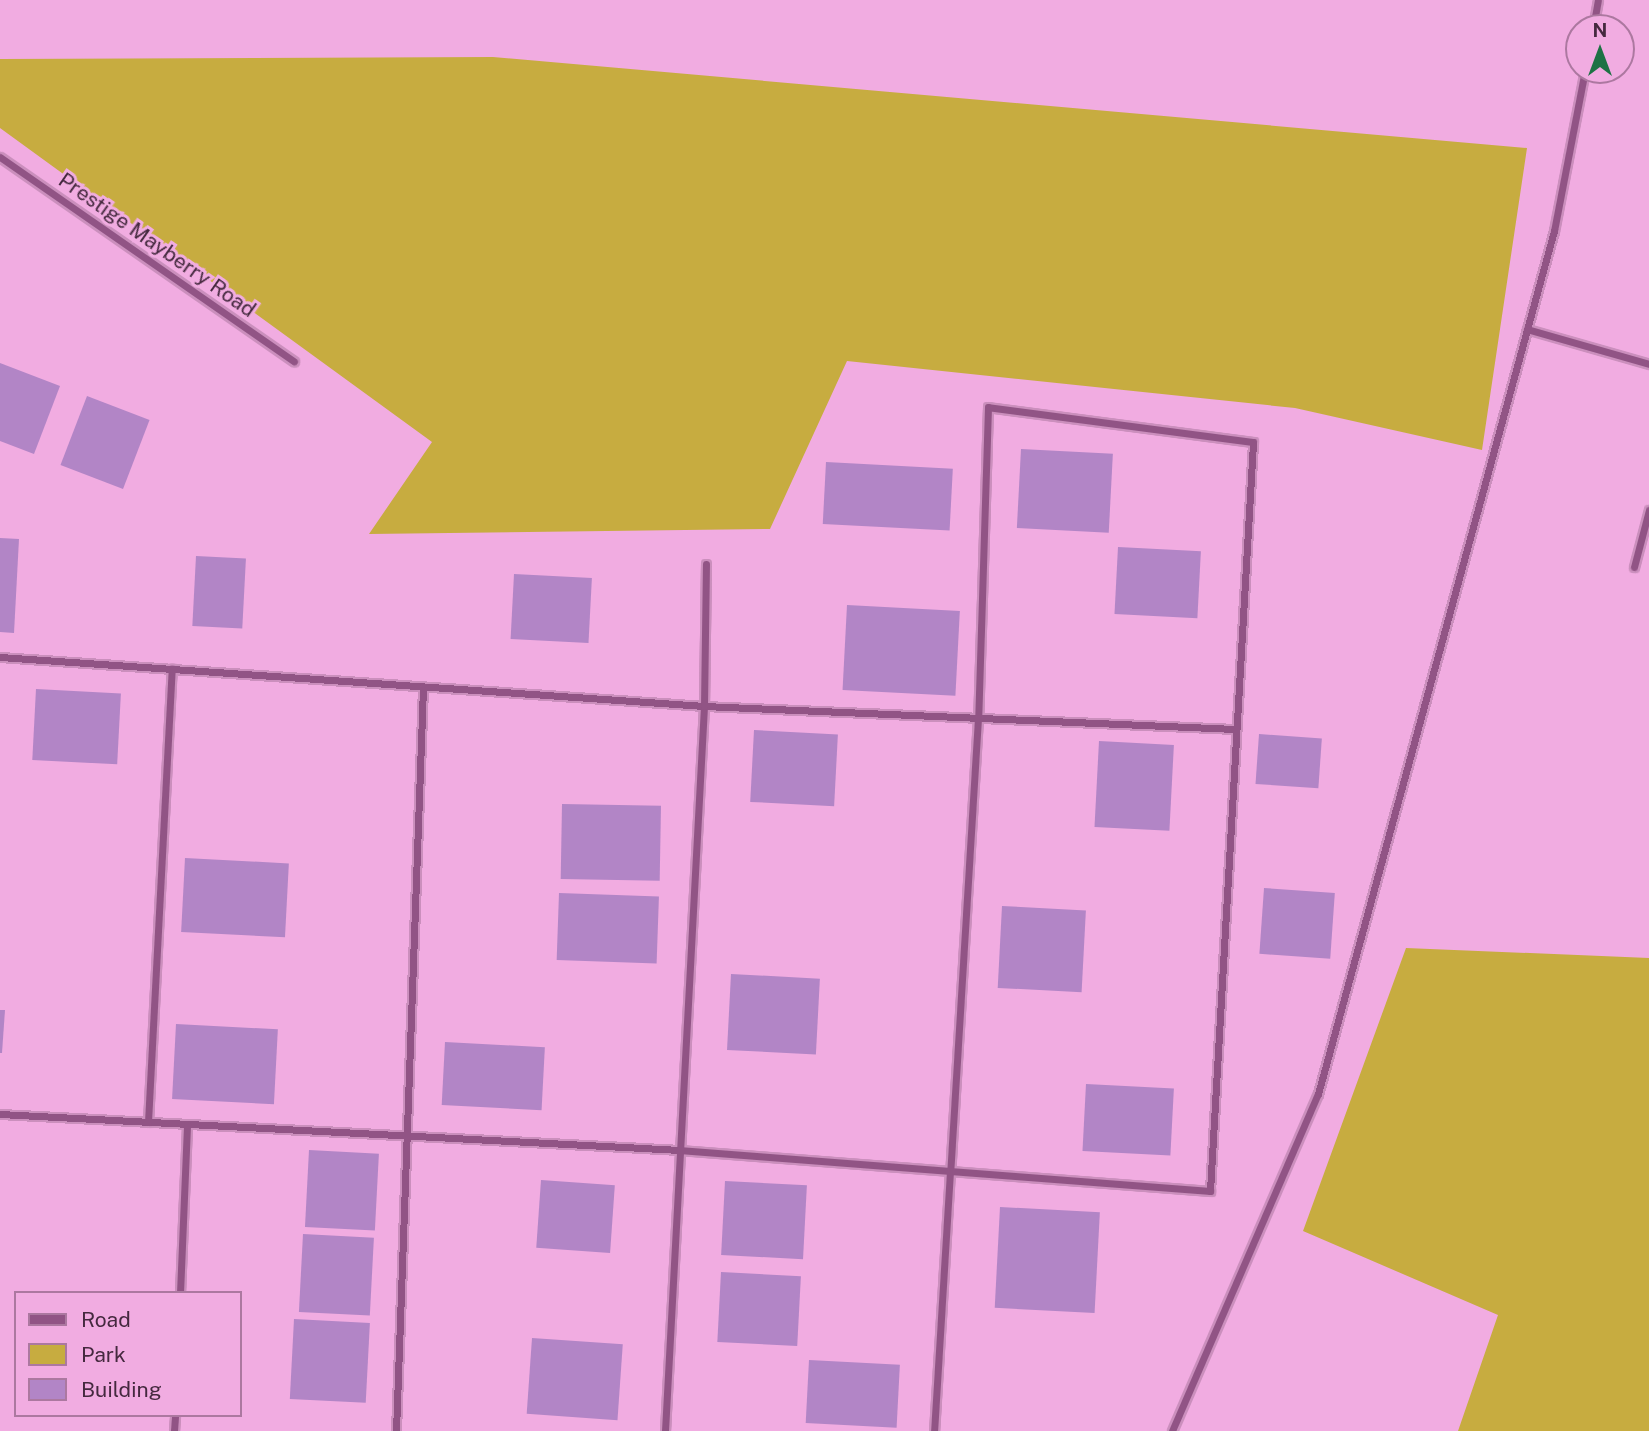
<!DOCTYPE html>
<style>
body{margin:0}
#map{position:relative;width:1649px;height:1431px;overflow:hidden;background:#f1ace1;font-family:"Public Sans",sans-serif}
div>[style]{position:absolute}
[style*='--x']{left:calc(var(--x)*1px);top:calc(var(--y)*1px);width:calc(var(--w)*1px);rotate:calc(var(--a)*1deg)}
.green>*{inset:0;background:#c7ac40}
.building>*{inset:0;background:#b285c6;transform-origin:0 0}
.roads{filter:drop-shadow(2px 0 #cb8fbd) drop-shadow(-2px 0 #cb8fbd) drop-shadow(0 2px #cb8fbd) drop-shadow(0 -2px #cb8fbd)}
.street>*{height:7px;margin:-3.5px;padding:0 3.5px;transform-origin:3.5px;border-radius:3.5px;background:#915485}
span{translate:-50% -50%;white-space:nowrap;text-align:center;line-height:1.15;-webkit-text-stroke:6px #f1ace1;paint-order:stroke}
.street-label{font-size:21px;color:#45293f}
.legend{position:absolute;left:14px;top:1291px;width:228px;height:126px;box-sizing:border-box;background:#f1ace1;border:2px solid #ac78a0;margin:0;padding:9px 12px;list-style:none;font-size:21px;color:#45293f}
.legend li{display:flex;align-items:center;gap:14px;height:35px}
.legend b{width:35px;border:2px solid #ac78a0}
.north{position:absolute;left:1565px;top:14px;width:70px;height:70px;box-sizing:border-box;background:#f1ace1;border:2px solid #ac78a0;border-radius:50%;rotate:0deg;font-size:19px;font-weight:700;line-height:28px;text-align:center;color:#45293f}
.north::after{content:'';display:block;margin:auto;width:24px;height:32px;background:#1d7244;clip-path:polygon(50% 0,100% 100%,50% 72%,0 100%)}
</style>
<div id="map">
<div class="green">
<i style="clip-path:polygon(493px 57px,1527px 148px,1482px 450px,1295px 408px,847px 361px,770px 529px,369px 534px,432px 442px,0 128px,0 59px)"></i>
<i style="clip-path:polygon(1406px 948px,1649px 958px,1649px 1431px,1458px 1431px,1498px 1315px,1303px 1231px)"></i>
</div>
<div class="building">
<i style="clip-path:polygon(0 363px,60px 386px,34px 454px,0 441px)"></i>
<i style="left:87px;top:396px;width:67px;height:74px;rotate:21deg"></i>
<i style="left:1021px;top:449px;width:92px;height:79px;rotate:3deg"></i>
<i style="left:826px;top:462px;width:127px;height:62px;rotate:3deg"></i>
<i style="clip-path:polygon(0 538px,19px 539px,14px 633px,0 632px)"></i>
<i style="left:1118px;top:547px;width:83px;height:67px;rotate:3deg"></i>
<i style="left:196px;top:556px;width:50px;height:70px;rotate:3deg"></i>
<i style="left:514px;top:574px;width:78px;height:65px;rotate:3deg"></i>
<i style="left:847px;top:605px;width:113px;height:85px;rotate:3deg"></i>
<i style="left:36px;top:689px;width:85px;height:71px;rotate:3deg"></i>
<i style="left:754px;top:730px;width:84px;height:72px;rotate:3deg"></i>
<i style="left:1259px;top:734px;width:63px;height:50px;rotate:4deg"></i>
<i style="left:1099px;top:741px;width:75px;height:86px;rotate:3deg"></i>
<i style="left:562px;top:804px;width:99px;height:75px;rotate:1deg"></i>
<i style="left:185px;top:858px;width:104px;height:74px;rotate:3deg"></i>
<i style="left:1264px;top:888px;width:71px;height:66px;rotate:4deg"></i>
<i style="left:559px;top:893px;width:100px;height:67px;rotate:2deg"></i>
<i style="left:1002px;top:906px;width:84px;height:82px;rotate:3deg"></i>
<i style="left:731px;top:974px;width:89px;height:76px;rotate:3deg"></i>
<i style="clip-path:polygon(0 1010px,5px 1010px,2px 1053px,0 1053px)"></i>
<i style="left:176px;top:1024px;width:102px;height:75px;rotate:3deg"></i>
<i style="left:445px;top:1042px;width:100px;height:63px;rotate:3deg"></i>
<i style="left:1086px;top:1084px;width:88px;height:67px;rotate:3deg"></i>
<i style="left:309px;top:1150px;width:70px;height:77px;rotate:3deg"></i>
<i style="left:541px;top:1180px;width:74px;height:68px;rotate:4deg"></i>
<i style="left:725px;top:1181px;width:82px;height:74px;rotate:3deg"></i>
<i style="left:1000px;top:1207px;width:100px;height:101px;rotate:3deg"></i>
<i style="left:303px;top:1234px;width:71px;height:78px;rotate:3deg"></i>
<i style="left:721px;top:1272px;width:80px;height:70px;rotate:3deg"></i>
<i style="left:294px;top:1319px;width:76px;height:80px;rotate:3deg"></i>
<i style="left:532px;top:1338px;width:91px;height:76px;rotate:4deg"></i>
<i style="left:809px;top:1360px;width:91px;height:63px;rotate:3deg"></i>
</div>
<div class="roads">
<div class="street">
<i style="--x:1593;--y:28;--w:28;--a:-80"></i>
<i style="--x:0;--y:157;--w:358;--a:34.8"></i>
<i style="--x:1527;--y:329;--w:127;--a:16"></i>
<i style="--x:1634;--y:567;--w:59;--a:-75.3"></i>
<i style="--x:0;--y:657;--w:706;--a:3.98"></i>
<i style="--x:704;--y:706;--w:532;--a:2.48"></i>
<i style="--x:0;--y:1114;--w:680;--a:3.03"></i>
<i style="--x:679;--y:1150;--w:272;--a:4.4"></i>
<i style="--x:950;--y:1171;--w:261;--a:4.4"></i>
<i style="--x:1210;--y:1191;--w:750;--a:-86.71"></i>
<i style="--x:1253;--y:442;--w:267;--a:-172.5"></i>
<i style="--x:988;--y:407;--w:311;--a:91.8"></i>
<i style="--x:978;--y:718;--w:454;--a:93.5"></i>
<i style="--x:950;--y:1171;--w:260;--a:93.5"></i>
<i style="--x:148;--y:1122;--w:454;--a:-87"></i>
<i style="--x:180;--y:1293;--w:169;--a:-87.6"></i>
<i style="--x:174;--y:1431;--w:16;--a:-86"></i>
<i style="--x:396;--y:1431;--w:745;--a:-87.92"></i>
<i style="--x:665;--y:1431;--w:726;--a:-86.92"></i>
<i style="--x:704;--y:706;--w:142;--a:-89.2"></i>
<i style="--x:1172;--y:1431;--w:367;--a:-66.6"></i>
<i style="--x:1318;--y:1094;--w:895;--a:-74.71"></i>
<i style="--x:1554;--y:231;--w:164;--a:-79.1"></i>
</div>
</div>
<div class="street-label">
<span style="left:157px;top:245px;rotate:35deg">Prestige Mayberry Road</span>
</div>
<ul class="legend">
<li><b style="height:9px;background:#915485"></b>Road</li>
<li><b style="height:19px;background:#c7ac40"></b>Park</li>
<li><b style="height:19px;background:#b285c6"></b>Building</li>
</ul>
<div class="north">N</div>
</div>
